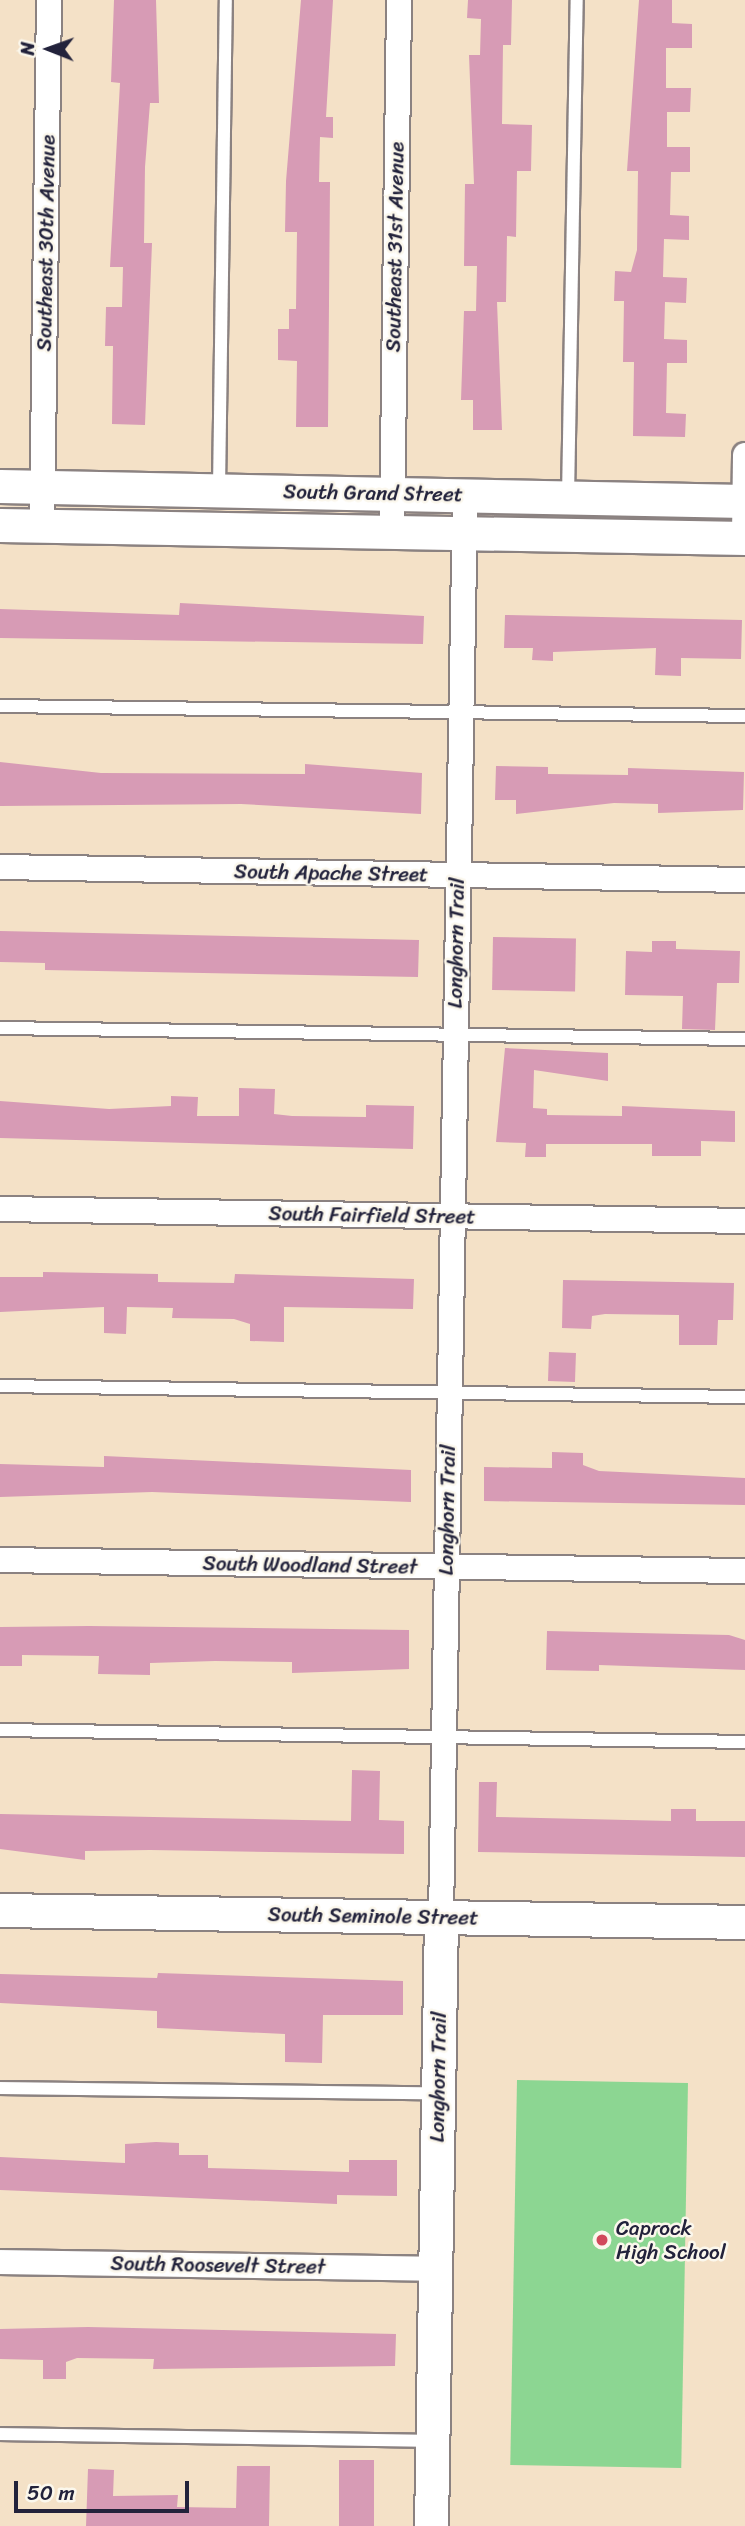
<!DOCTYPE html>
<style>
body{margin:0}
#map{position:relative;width:745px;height:2526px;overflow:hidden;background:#f4e1c7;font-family:Sriracha,sans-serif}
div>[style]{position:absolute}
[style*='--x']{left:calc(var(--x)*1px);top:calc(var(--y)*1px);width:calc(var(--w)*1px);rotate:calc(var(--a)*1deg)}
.green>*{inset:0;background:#8cd692;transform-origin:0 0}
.building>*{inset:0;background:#d79bb5;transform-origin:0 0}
.roads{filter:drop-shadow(2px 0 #8b8281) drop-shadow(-2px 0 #8b8281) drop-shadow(0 2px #8b8281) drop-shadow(0 -2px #8b8281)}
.lane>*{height:12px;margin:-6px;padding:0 6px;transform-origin:6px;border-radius:6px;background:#fff}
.street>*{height:24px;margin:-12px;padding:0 12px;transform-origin:12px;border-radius:12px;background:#fff}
.secondary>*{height:33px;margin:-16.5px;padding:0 16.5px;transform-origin:16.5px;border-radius:16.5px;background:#fff}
.dots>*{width:19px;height:19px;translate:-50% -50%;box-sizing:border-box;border:4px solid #fbf7ec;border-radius:50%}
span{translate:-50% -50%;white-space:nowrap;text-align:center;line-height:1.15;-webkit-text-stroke:5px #fbf7ec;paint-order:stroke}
.street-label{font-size:21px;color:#22223b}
.poi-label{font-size:21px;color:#22223b}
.left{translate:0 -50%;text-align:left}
.north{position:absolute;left:14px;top:14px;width:70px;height:70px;-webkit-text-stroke:5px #fbf7ec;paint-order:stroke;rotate:271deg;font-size:19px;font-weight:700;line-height:28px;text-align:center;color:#22223b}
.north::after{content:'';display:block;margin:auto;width:24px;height:32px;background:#22223b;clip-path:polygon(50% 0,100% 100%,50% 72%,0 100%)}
.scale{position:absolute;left:14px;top:2481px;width:175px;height:32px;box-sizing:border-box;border:4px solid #22223b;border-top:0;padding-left:9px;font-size:21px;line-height:24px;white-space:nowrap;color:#22223b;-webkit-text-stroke:5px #fbf7ec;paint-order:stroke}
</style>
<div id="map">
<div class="green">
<i style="left:517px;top:2080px;width:171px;height:385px;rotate:1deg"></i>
</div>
<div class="building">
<i style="clip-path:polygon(114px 0,156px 0,159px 103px,150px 103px,145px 167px,144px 243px,152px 243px,145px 425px,112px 424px,113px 346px,105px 346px,106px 307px,122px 307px,123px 267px,110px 267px,120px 83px,111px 82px)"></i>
<i style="clip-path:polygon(301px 0,333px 0,326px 117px,333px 117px,333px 138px,320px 137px,319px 182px,330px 182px,328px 427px,296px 427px,297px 361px,278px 360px,278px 329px,289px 329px,289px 309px,296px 309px,297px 232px,285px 232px,286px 181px)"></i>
<i style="clip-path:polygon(468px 0,512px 0,511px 45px,503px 45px,502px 124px,532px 125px,531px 171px,517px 171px,516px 237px,507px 236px,506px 302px,497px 302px,502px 430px,473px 430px,473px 400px,461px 400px,464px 311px,476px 311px,477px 266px,464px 266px,465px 184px,474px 184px,469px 55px,480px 55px,481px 19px,467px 18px)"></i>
<i style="clip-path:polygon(639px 0,672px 0,672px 23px,692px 24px,692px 48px,666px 48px,666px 88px,691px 88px,690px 112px,667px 112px,667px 147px,690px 147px,690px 172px,671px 172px,670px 215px,689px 216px,689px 240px,664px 239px,663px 277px,687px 278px,686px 303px,665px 302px,664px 339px,687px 340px,687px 363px,667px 363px,666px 413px,686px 414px,685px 437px,633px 436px,634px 362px,623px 362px,624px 301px,614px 301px,615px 271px,631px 272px,637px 250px,638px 171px,627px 171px)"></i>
<i style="clip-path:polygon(180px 603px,424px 616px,423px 644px,0 638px,0 609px,179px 615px)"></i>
<i style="clip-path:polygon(505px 615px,742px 620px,741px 659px,681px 658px,681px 676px,655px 675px,656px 648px,553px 652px,553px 661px,532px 660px,533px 648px,504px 648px)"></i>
<i style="clip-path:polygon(0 762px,101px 773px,305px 774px,305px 764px,422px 773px,421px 814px,241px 804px,0 806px)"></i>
<i style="clip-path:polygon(496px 766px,548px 767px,548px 774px,628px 775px,628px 768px,744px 772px,743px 810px,658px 813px,658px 804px,614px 803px,516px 814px,516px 800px,495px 800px)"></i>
<i style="clip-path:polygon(0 931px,419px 940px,418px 977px,45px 970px,45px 963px,0 962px)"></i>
<i style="left:493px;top:937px;width:83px;height:53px;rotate:1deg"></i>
<i style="clip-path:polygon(652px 941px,676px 941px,676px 949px,740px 951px,739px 983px,717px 983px,715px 1030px,682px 1029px,683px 996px,625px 995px,626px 951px,652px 952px)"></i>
<i style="clip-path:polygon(505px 1048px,608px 1053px,608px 1081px,534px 1070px,533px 1108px,547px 1109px,547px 1115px,622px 1116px,622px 1106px,735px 1111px,735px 1142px,701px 1141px,701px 1156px,652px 1156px,652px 1144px,546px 1144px,546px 1157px,525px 1157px,526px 1143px,496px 1142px)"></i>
<i style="clip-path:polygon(239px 1088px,275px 1089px,274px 1114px,292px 1116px,366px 1117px,366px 1105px,414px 1106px,413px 1149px,0 1138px,0 1101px,109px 1109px,171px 1106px,171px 1096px,198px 1097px,197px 1116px,239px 1116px)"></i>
<i style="clip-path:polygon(43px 1272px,158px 1274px,158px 1282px,234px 1283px,235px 1274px,414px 1279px,413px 1309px,284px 1307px,284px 1342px,250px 1341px,250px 1324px,234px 1319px,172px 1318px,173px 1308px,127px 1307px,126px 1334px,104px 1333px,104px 1307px,0 1312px,0 1277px,43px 1277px)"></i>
<i style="clip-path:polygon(563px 1280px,734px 1283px,733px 1320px,718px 1320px,717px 1345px,679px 1345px,679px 1315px,605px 1314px,592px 1316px,591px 1329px,562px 1328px)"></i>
<i style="left:549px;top:1352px;width:27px;height:29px;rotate:2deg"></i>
<i style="clip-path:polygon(552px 1452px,583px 1453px,583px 1465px,599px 1471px,745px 1478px,745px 1505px,484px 1501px,484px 1467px,552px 1468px)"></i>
<i style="clip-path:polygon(104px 1456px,411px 1470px,411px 1502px,152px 1492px,0 1497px,0 1464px,104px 1467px)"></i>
<i style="clip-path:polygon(89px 1626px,409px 1630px,409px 1669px,292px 1673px,292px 1662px,215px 1661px,150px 1663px,150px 1675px,98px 1674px,99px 1656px,22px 1655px,22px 1666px,0 1666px,0 1627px)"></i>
<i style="clip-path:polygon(547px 1631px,729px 1635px,745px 1640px,745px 1670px,599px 1665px,599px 1671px,546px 1670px)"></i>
<i style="clip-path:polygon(352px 1770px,380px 1771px,379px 1820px,404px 1821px,404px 1854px,150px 1850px,85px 1851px,85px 1860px,0 1849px,0 1814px,351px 1821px)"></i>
<i style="clip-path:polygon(479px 1782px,497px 1782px,496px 1817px,671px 1821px,671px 1809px,696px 1809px,696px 1821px,745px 1821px,745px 1857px,478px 1852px)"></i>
<i style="clip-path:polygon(158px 1973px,403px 1981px,403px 2015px,323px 2015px,322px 2063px,285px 2062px,285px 2034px,157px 2028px,157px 2011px,0 2003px,0 1974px,157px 1978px)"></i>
<i style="clip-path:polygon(156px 2142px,179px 2143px,179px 2155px,208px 2155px,208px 2168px,349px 2172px,349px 2160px,397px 2160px,397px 2196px,337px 2195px,337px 2204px,0 2190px,0 2157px,125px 2163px,125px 2144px)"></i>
<i style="clip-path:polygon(88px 2327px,396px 2334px,395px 2366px,153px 2369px,154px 2359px,77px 2358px,66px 2362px,66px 2379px,43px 2379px,43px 2360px,0 2359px,0 2329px)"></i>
<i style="left:339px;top:2460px;width:35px;height:66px"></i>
<i style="clip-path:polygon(237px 2466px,270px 2466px,269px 2526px,86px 2526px,88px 2469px,114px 2470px,113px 2496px,178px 2495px,177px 2507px,236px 2508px)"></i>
</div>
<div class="roads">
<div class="lane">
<i style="--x:219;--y:489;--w:489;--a:-89.2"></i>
<i style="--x:568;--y:497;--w:497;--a:-89"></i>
<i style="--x:0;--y:706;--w:745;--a:0.77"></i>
<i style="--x:0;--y:1028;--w:745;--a:0.85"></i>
<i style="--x:0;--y:1386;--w:745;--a:0.85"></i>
<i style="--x:0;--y:1730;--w:745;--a:0.92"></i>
<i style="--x:0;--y:2088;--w:437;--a:0.7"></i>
<i style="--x:0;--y:2434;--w:432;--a:0.9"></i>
</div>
<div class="street">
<i style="--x:42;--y:526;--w:526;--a:-89.24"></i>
<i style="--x:392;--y:531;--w:531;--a:-89.24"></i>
<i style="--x:744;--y:538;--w:83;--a:-89.3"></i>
<i style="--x:0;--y:867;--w:745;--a:1"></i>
<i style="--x:0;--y:1209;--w:745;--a:0.92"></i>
<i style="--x:0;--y:1560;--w:745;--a:0.85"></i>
<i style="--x:441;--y:1917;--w:1423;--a:-89.03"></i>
<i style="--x:0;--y:2262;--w:435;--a:0.9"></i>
</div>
<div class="secondary">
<i style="--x:0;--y:486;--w:745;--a:1.15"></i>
<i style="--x:0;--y:525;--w:745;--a:1"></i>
<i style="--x:0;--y:1910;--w:745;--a:0.92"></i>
<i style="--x:431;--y:2526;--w:609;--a:-89.06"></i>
</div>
</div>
<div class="dots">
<i style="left:602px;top:2240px;background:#d1495b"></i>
</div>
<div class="street-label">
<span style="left:46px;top:243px;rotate:-89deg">Southeast 30th Avenue</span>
<span style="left:395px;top:247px;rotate:-89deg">Southeast 31st Avenue</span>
<span style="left:373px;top:493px;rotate:1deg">South Grand Street</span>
<span style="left:331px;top:873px;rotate:1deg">South Apache Street</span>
<span style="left:456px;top:943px;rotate:-89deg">Longhorn Trail</span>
<span style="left:372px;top:1215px;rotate:1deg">South Fairfield Street</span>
<span style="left:447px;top:1510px;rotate:-89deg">Longhorn Trail</span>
<span style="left:310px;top:1565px;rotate:1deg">South Woodland Street</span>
<span style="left:373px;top:1916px;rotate:1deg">South Seminole Street</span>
<span style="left:438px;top:2077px;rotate:-89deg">Longhorn Trail</span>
<span style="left:218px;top:2265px;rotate:1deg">South Roosevelt Street</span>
</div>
<div class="poi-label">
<span class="left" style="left:616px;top:2240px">Caprock<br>High School</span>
</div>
<div class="north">N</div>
<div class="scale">50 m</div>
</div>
